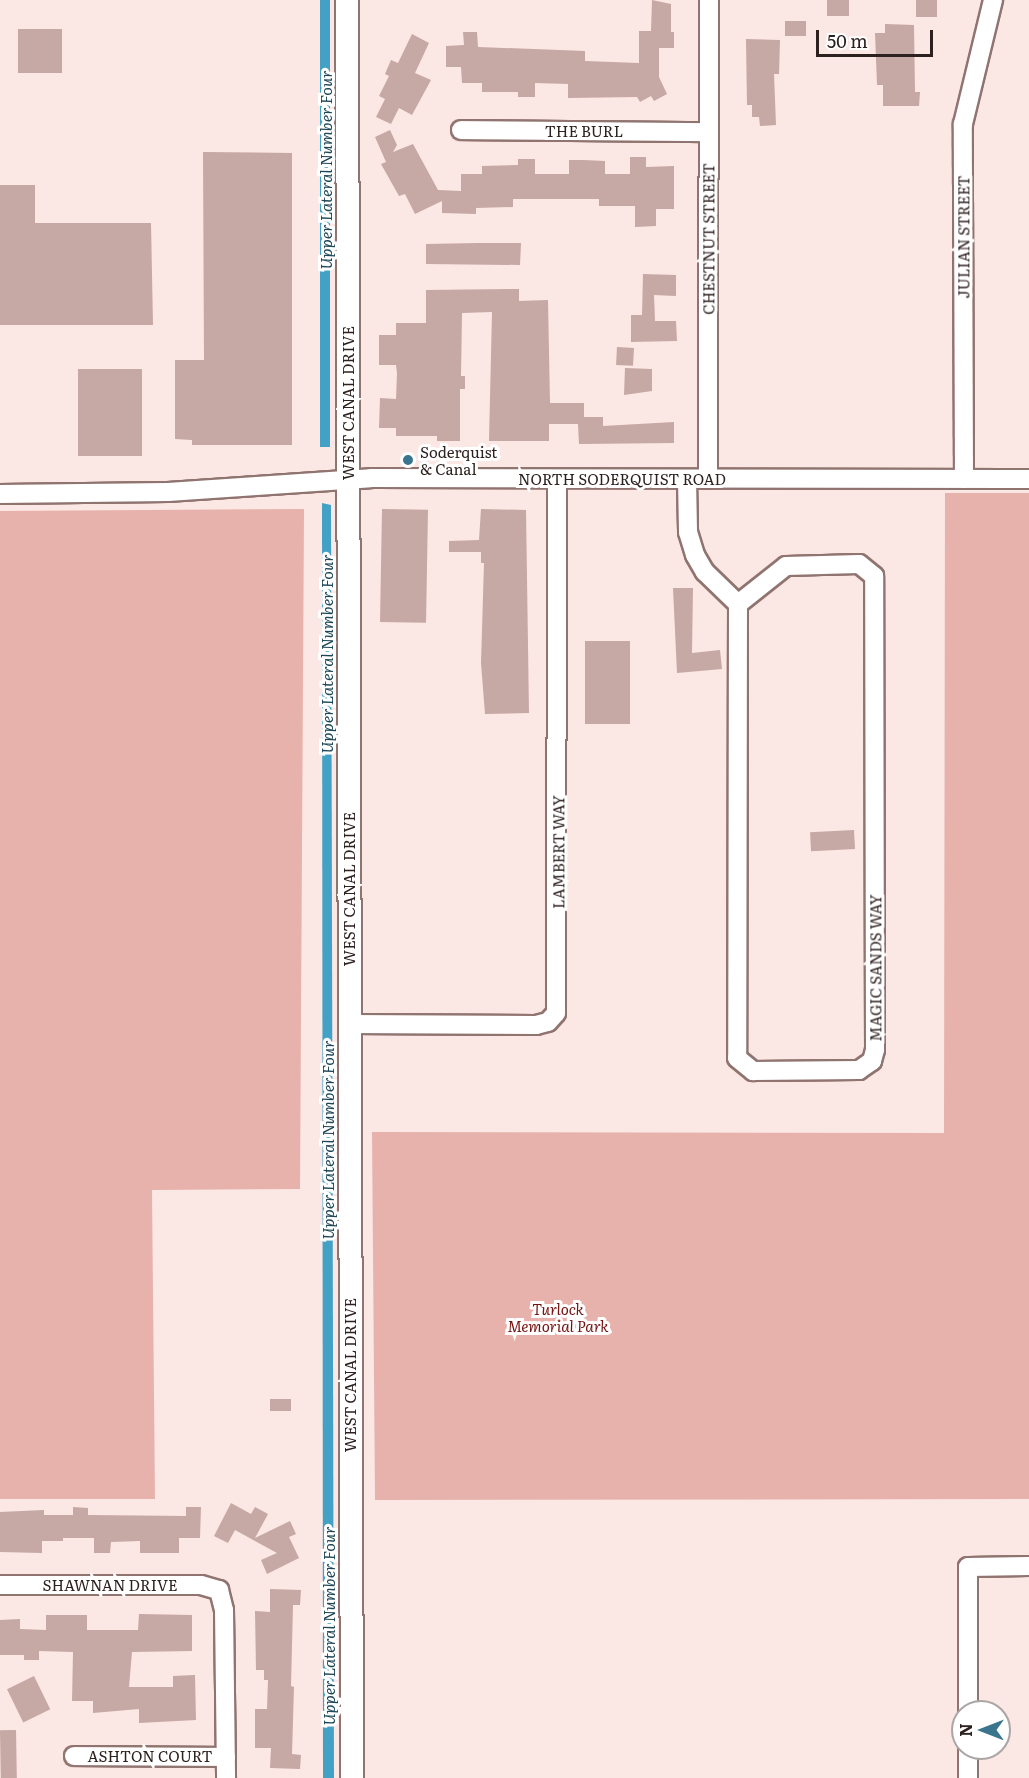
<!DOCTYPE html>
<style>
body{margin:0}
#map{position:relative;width:1029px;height:1778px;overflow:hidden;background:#fbe7e4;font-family:Literata,serif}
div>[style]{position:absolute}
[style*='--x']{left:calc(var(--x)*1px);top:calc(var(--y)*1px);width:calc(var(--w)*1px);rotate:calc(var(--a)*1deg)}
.green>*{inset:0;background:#e7b2ab}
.water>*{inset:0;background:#43a1c5;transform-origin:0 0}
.building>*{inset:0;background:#c6a8a4;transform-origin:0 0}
.roads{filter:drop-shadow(2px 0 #907470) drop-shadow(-2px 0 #907470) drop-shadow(0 2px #907470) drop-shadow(0 -2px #907470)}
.minor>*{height:18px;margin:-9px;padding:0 9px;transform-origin:9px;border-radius:9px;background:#fff}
.tertiary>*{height:22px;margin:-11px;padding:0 11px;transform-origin:11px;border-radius:11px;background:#fff}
.dots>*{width:16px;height:16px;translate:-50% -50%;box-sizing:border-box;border:3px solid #fff;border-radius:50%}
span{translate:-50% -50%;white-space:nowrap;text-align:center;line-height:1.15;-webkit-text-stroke:6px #fff;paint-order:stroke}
.street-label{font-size:15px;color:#2c211f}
.poi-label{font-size:15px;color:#2c211f}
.left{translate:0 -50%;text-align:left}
.park-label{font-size:15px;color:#74120f;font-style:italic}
.water-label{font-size:16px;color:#1d4656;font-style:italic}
.north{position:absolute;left:951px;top:1700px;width:60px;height:60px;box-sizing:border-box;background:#fff;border:2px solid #aba6a5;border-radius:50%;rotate:270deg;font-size:16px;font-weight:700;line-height:24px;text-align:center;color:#2c211f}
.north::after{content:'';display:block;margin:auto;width:21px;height:27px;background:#3a758d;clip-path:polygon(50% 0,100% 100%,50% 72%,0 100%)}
.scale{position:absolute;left:816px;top:30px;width:117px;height:27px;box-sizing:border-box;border:3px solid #2c211f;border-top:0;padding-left:8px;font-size:18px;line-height:21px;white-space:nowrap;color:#2c211f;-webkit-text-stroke:4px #fff;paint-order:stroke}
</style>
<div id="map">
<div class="green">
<i style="clip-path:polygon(945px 493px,1029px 493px,1029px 1499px,375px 1500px,372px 1132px,944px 1133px)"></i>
<i style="clip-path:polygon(304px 509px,300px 1189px,152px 1190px,155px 1499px,0 1499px,0 511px)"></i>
</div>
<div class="water">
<i style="left:320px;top:0;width:10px;height:447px"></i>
<i style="clip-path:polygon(322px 503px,331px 505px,334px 1778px,323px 1778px)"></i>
</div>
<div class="building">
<i style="clip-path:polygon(652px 0,671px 4px,671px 32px,674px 32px,674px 48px,659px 48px,659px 77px,667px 94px,654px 101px,651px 96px,640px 102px,637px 97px,568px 98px,568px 84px,535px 83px,535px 97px,518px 97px,518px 92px,482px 92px,482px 83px,462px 83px,461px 67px,446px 67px,446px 46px,464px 45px,463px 32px,477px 32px,478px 47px,585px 51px,585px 61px,639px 63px,639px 31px,651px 31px)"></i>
<i style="left:827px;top:0;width:22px;height:16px"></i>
<i style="left:916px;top:0;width:21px;height:17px"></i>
<i style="left:785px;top:21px;width:21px;height:15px"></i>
<i style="clip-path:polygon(885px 24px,914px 25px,915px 92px,920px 92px,919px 106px,883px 106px,883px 85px,877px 85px,875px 33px,885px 33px)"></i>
<i style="left:62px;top:29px;width:44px;height:44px;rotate:90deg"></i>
<i style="clip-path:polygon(412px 34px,429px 43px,415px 73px,431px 80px,412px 115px,399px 108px,391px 124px,376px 117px,385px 99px,379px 96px,389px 76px,385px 74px,391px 60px,398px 63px)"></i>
<i style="clip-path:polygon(746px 39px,780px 40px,779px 74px,774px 74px,776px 125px,760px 126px,759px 117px,752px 117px,752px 105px,747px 105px)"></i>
<i style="clip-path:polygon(390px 130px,397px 145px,393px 152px,413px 144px,438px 190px,461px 191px,461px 174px,482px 174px,482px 166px,518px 165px,518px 159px,535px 159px,535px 174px,569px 174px,569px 160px,584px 160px,605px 161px,605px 174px,630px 174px,630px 157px,646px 157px,646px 167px,674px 166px,674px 209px,656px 209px,656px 226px,635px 227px,635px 206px,599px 206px,599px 199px,513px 199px,513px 207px,476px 208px,476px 214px,442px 213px,442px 201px,415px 214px,405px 194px,399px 196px,381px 164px,386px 162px,375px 137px)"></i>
<i style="clip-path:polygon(203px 152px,292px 153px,292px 445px,192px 445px,192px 440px,175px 439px,175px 360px,204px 360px)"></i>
<i style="clip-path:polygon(0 185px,35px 185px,35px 223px,151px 223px,153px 325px,0 325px)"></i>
<i style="clip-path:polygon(478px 243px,521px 243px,520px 265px,426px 264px,426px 244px)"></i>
<i style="clip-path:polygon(643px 274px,676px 275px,676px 296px,654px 295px,655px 321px,676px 321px,677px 341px,631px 342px,631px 315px,642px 315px)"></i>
<i style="clip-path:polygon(519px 289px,519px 301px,548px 300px,550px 403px,584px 403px,584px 417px,603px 417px,603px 426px,674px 422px,674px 443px,579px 444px,578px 424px,549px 424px,549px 441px,489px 441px,492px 312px,462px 313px,461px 376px,465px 376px,465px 389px,460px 389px,460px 441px,437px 441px,437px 436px,396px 436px,396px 428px,379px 428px,380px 398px,396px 399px,397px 373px,396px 365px,379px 365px,379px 335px,396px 335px,396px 323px,426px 323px,426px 290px)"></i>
<i style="left:617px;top:347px;width:17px;height:18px;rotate:3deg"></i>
<i style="clip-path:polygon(625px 368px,652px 369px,652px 391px,624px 395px)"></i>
<i style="left:78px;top:369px;width:64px;height:87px"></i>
<i style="left:382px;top:509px;width:46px;height:113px;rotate:1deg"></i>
<i style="clip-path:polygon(481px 509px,526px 510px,529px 713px,485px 714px,481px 663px,484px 563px,481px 563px,481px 552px,449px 552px,449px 541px,479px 540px)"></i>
<i style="clip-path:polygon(673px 588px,693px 588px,692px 653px,720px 650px,722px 669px,677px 673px)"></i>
<i style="left:585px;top:641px;width:45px;height:83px"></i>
<i style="left:854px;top:830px;width:19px;height:44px;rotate:87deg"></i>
<i style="left:270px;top:1399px;width:21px;height:12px"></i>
<i style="clip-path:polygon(231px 1503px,251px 1514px,255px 1507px,268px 1514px,255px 1538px,290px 1521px,296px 1534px,289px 1537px,299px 1558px,267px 1574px,261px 1560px,277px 1553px,235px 1530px,228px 1543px,214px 1536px)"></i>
<i style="clip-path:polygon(73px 1507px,88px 1508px,88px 1515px,186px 1516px,186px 1507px,201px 1507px,200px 1538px,179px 1538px,179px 1553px,140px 1553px,140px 1541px,111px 1542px,110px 1553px,94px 1553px,94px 1538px,63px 1538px,63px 1541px,42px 1541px,42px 1553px,0 1552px,0 1512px,44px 1510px,44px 1515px,73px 1515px)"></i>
<i style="clip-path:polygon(270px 1589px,301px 1590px,300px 1605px,293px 1605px,291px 1686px,294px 1687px,292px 1754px,301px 1755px,300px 1769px,270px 1768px,271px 1748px,255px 1748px,255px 1709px,267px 1709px,268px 1680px,264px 1680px,264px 1670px,256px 1670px,255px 1611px,270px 1612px)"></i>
<i style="clip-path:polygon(139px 1614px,192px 1615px,192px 1651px,132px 1652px,129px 1687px,173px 1687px,173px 1676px,195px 1675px,196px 1720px,139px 1723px,139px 1709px,93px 1713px,93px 1701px,72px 1701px,73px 1652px,39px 1651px,39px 1660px,24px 1660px,24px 1655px,0 1655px,0 1620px,20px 1619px,20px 1629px,46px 1630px,46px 1615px,87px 1615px,87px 1630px,138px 1630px)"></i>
<i style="left:34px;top:1676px;width:37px;height:30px;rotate:64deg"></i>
<i style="left:16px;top:1730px;width:48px;height:16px;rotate:89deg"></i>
</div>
<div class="roads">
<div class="minor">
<i style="--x:461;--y:130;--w:247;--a:0.5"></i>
<i style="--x:687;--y:479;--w:53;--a:88.9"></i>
<i style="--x:688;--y:532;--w:24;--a:73"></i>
<i style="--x:695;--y:555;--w:20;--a:60"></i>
<i style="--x:705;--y:572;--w:46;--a:44.1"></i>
<i style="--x:738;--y:604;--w:454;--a:90.1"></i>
<i style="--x:737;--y:1058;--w:21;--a:39"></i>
<i style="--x:753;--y:1071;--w:106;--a:-0.5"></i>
<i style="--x:859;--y:1070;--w:16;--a:-35"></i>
<i style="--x:872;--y:1061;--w:11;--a:-75"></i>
<i style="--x:875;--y:1050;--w:474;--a:-90.1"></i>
<i style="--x:874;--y:576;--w:19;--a:-141"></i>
<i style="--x:859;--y:564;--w:73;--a:178.4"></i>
<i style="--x:786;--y:566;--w:61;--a:141.6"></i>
<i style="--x:708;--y:479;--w:479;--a:-89.9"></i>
<i style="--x:964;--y:479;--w:355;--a:-90.2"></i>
<i style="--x:963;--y:124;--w:128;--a:-76.4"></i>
<i style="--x:0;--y:494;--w:168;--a:-0.7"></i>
<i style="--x:168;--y:492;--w:203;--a:-3.9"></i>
<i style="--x:371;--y:478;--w:658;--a:0.09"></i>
<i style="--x:349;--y:1024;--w:187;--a:0.3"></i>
<i style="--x:536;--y:1025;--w:12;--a:-14"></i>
<i style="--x:548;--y:1022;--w:12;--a:-48"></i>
<i style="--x:556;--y:1013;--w:533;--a:-89.89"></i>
<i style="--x:0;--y:1585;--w:201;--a:0"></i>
<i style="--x:201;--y:1585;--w:19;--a:16"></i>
<i style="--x:219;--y:1590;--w:21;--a:76"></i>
<i style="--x:224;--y:1610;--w:168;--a:89.3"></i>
<i style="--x:968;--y:1712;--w:145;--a:-90"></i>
<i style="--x:968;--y:1567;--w:61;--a:-0.9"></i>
<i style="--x:968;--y:1748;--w:30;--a:90"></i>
<i style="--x:74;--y:1756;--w:152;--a:0.4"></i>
</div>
<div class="tertiary">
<i style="--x:347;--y:0;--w:1778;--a:89.84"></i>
</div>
</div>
<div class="dots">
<i style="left:408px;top:460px;background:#3a758d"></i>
</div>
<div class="street-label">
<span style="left:584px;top:131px">THE BURL</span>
<span style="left:963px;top:237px;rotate:-90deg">JULIAN STREET</span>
<span style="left:708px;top:239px;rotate:-90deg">CHESTNUT STREET</span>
<span style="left:348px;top:403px;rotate:-90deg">WEST CANAL DRIVE</span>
<span style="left:622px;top:479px">NORTH SODERQUIST ROAD</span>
<span style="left:558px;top:852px;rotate:-90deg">LAMBERT WAY</span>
<span style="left:349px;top:889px;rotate:-90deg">WEST CANAL DRIVE</span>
<span style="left:875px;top:968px;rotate:-90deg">MAGIC SANDS WAY</span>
<span style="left:350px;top:1375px;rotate:-90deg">WEST CANAL DRIVE</span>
<span style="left:110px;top:1585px">SHAWNAN DRIVE</span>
<span style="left:150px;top:1756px">ASHTON COURT</span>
</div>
<div class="poi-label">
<span class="left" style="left:420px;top:460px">Soderquist<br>&amp; Canal</span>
</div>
<div class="park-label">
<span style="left:558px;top:1317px">Turlock<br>Memorial Park</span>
</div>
<div class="water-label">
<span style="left:325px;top:170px;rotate:-90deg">Upper Lateral Number Four</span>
<span style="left:326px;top:654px;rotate:-90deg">Upper Lateral Number Four</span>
<span style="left:327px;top:1140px;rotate:-90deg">Upper Lateral Number Four</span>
<span style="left:328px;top:1626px;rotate:-90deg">Upper Lateral Number Four</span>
</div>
<div class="north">N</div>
<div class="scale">50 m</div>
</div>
